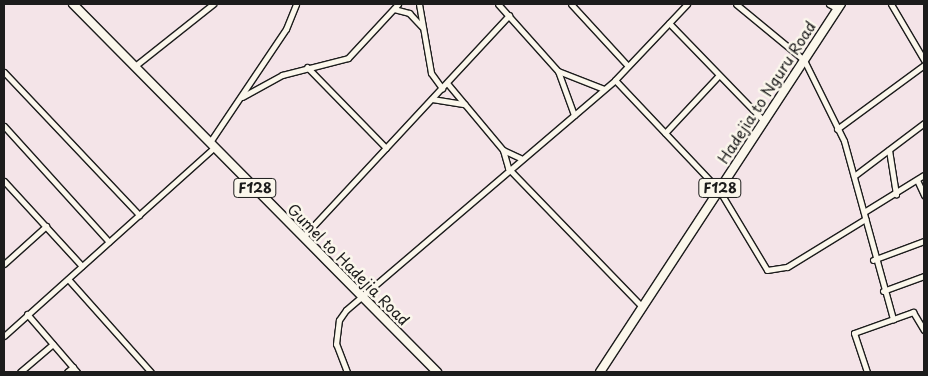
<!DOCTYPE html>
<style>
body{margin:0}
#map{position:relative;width:928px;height:376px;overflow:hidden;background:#f4e4e8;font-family:"Playpen Sans",sans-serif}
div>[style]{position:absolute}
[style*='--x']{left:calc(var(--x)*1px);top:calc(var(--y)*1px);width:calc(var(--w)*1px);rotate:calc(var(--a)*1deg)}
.roads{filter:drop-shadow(1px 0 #1c1c1c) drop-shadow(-1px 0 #1c1c1c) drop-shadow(0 1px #1c1c1c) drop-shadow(0 -1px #1c1c1c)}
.street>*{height:5px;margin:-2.5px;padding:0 2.5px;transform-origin:2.5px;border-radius:2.5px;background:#fbf7ec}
.primary>*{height:8px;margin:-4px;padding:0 4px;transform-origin:4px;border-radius:4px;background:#fbf7ec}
span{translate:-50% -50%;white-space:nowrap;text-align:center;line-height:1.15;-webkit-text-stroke:5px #fbf7ec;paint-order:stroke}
.shield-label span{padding:1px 4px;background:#fbf7ec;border:1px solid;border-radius:4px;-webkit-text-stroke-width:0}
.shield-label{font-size:14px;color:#1c1c1c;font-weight:700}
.street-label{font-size:15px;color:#1c1c1c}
.frame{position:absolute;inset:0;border:5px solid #1c1c1c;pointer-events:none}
</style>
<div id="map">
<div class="roads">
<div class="street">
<i style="--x:419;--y:4;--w:70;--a:80.1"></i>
<i style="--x:431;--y:73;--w:19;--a:54"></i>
<i style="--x:498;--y:4;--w:90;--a:48.2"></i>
<i style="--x:558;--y:71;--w:47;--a:70"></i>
<i style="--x:571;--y:4;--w:84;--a:47.4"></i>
<i style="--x:736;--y:4;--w:88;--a:39.5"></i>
<i style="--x:804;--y:60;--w:90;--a:63.7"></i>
<i style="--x:844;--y:141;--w:185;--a:74.6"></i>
<i style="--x:829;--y:4;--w:10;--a:29"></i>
<i style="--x:891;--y:4;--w:65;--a:59.5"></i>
<i style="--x:394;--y:9;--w:16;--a:15"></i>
<i style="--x:409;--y:13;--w:19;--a:47"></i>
<i style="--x:669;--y:23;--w:136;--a:45.9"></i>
<i style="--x:135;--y:66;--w:100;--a:-38.5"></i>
<i style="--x:307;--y:67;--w:113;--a:45.7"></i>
<i style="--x:558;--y:71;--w:49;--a:21.4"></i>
<i style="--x:4;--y:72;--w:197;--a:46.6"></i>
<i style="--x:615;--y:80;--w:151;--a:46.6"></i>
<i style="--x:719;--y:190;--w:93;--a:59"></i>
<i style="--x:767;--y:270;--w:20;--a:-9"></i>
<i style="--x:787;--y:267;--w:92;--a:-31.6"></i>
<i style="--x:447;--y:83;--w:87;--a:50.1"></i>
<i style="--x:503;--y:150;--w:19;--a:74"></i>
<i style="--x:508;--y:168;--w:193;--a:46"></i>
<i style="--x:242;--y:97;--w:46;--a:-28.8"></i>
<i style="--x:282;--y:75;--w:68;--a:-14.4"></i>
<i style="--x:348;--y:58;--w:74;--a:-47.2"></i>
<i style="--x:432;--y:99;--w:33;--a:9"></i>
<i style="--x:4;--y:126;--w:156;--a:47.8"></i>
<i style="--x:837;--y:129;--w:108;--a:-36.3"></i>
<i style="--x:665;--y:133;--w:79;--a:-47"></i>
<i style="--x:210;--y:142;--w:136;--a:-56.1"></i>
<i style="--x:286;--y:29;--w:27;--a:-68"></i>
<i style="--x:503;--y:150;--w:19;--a:25"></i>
<i style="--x:889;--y:150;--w:45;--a:81"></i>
<i style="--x:854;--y:176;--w:88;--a:-37.1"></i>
<i style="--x:917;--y:180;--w:17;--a:65"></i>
<i style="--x:4;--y:181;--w:115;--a:47.5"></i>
<i style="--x:864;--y:212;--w:70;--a:-31.7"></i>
<i style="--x:303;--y:237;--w:303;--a:-47.1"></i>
<i style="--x:873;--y:260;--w:54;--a:-20.4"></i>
<i style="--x:4;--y:264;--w:57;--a:-42.1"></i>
<i style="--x:68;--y:279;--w:125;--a:48.3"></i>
<i style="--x:883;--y:291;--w:44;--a:-20.1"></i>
<i style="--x:27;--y:314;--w:77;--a:49.2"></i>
<i style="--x:4;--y:336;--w:283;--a:-41.9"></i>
<i style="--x:20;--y:372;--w:43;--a:-40.3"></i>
<i style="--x:67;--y:372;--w:8;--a:-40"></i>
<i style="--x:347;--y:372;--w:30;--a:-111"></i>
<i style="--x:336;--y:344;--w:24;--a:-83"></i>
<i style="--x:339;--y:320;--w:12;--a:-55"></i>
<i style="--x:346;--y:310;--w:354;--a:-40.5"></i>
<i style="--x:615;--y:80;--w:105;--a:-46.5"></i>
<i style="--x:867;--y:372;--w:41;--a:-108.4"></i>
<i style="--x:854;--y:333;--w:63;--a:-19.6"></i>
<i style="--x:913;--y:312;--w:21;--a:59"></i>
</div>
<div class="primary">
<i style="--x:73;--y:4;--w:518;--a:45.31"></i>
<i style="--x:600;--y:372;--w:440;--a:-56.8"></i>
</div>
</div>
<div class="shield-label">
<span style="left:255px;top:188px">F128</span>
<span style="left:720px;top:188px">F128</span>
</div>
<div class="street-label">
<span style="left:766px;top:92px;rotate:-57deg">Hadejia to Nguru Road</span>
<span style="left:349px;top:264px;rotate:45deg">Gumel to Hadejia Road</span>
</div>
<div class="frame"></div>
</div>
